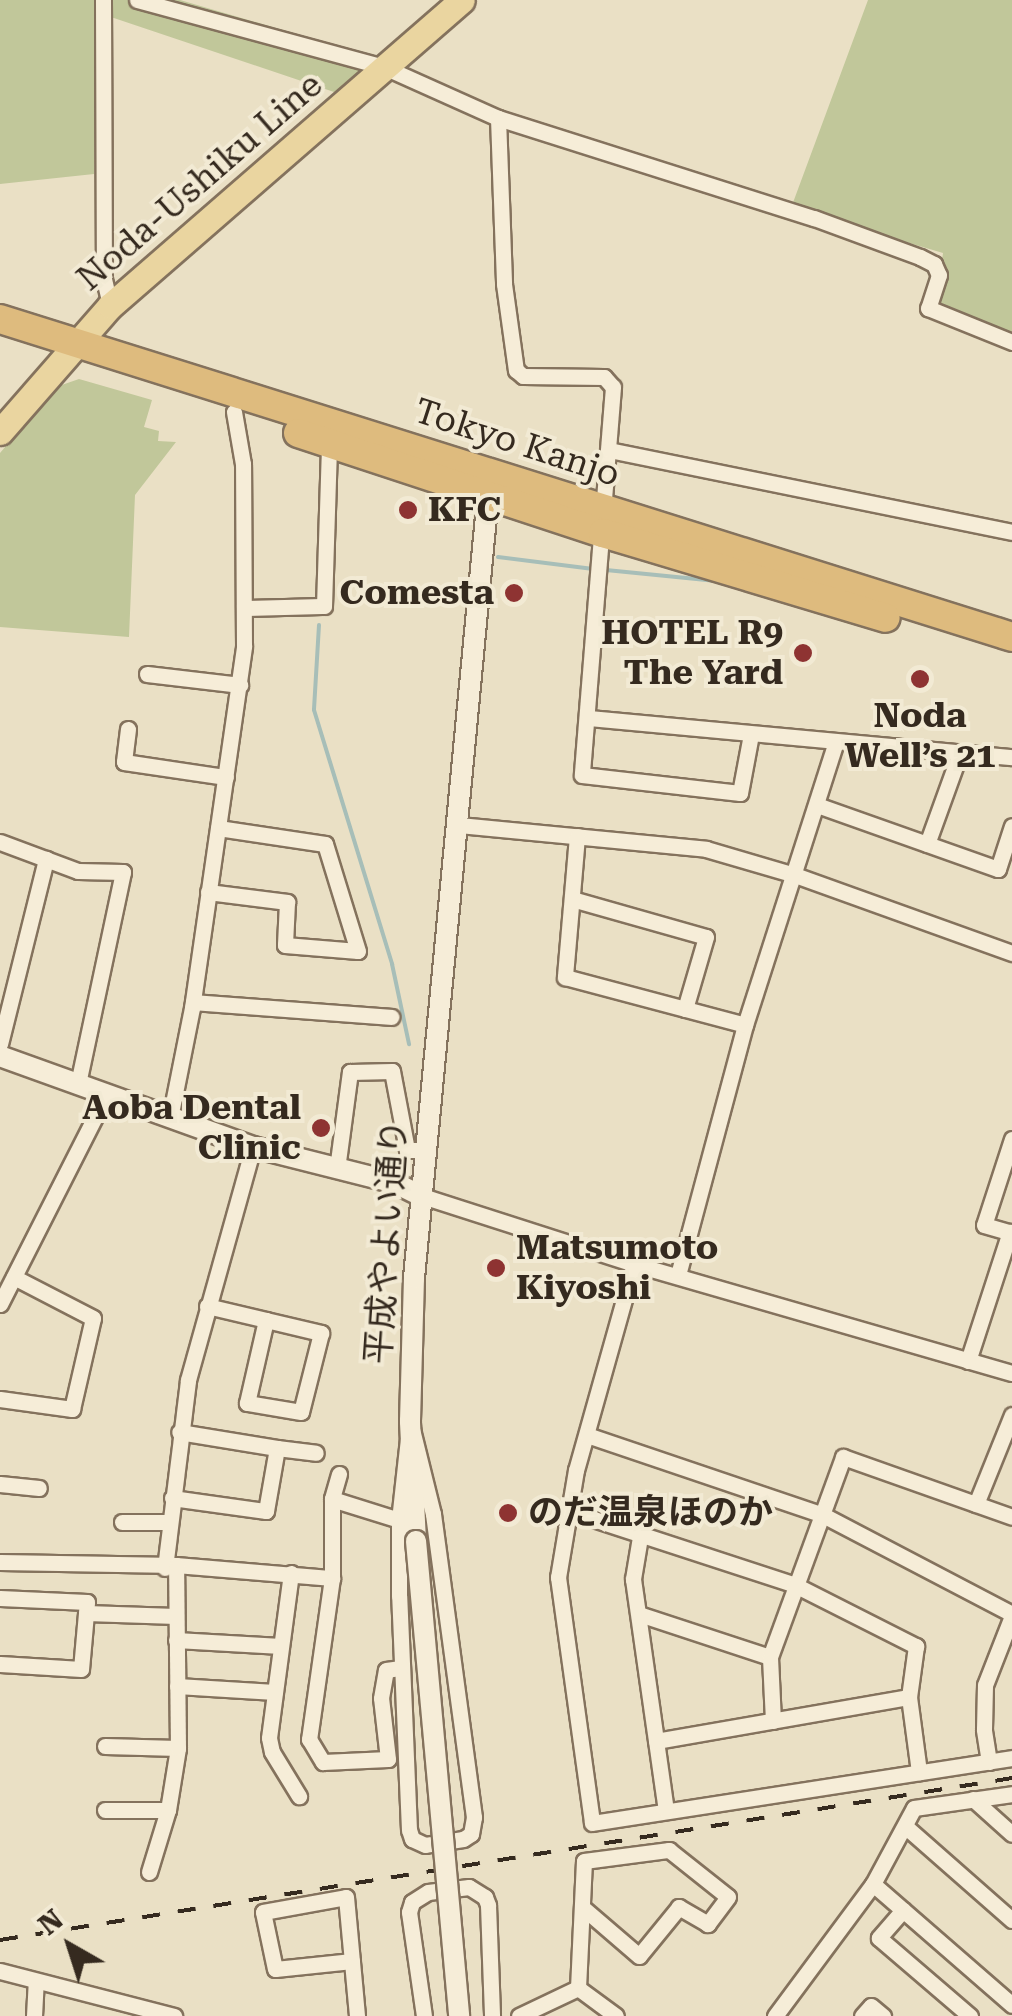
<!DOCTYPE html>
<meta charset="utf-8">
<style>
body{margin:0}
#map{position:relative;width:1012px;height:2016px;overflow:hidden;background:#eae0c5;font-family:"Roboto Serif","Noto Sans JP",serif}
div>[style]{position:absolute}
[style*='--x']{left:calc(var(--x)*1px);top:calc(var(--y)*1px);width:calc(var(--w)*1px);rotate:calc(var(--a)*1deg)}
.green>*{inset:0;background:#c1c79a}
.stream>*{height:4px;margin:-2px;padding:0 2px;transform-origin:2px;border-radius:2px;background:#a7beb8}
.roads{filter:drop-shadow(2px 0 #84725d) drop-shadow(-2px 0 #84725d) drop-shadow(0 2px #84725d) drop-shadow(0 -2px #84725d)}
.minor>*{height:15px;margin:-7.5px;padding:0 7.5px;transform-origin:7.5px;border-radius:7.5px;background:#f6edd8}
.tertiary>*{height:20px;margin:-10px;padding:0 10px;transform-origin:10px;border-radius:10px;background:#f6edd8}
.primary>*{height:25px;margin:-12.5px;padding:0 12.5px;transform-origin:12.5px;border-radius:12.5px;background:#ead5a0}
.trunk>*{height:28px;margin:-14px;padding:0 14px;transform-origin:14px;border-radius:14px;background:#debb7e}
.rail>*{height:4px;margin-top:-2px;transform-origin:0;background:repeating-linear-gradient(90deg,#352a1f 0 18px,transparent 0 36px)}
.bridges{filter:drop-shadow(2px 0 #84725d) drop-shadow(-2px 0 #84725d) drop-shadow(0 2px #84725d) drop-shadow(0 -2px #84725d)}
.tertiary-bridge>*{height:20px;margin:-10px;padding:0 10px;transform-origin:10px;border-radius:10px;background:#f6edd8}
.dots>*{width:28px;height:28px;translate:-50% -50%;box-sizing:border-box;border:5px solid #f2ead4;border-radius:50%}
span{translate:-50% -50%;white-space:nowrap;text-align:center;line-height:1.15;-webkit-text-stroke:8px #f2ead4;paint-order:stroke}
.street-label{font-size:35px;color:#352a1f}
.poi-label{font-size:35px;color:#352a1f;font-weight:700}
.left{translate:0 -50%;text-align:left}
.right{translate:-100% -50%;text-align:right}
.north{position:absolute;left:20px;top:1896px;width:100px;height:100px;-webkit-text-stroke:8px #f2ead4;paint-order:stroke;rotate:321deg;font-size:28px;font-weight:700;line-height:40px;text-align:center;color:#352a1f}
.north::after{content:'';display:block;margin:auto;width:35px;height:45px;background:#352a1f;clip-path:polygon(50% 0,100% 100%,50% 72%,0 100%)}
</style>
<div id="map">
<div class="green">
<i style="clip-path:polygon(0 0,180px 0,379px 58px,337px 93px,96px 12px,94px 174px,0 184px)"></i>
<i style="clip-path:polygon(868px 0,1012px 0,1012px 346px,936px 306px,943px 253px,791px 208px)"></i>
<i style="clip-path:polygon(79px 379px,152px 400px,144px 427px,159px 431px,158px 441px,176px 442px,135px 495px,129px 637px,0 627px,0 453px,56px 387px)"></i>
</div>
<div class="stream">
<i style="--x:498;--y:557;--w:96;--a:7.2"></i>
<i style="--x:606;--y:570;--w:111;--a:5.7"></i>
<i style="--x:319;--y:625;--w:85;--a:93.4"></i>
<i style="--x:314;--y:710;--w:266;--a:72.9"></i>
<i style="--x:392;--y:964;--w:82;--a:78"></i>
</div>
<div class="roads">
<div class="minor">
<i style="--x:103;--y:0;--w:279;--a:89.8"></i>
<i style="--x:104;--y:279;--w:28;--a:77"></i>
<i style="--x:137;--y:0;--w:256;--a:15.2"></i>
<i style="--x:384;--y:67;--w:125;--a:24.1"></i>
<i style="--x:498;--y:118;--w:331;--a:17.6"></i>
<i style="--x:814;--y:218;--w:113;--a:20.2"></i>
<i style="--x:920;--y:257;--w:16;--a:27"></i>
<i style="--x:934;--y:264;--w:12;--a:66"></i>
<i style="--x:939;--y:275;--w:35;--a:108"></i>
<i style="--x:928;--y:308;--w:91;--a:22"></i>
<i style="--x:498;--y:118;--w:166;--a:87.9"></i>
<i style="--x:504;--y:284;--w:87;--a:82.1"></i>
<i style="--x:516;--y:370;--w:9;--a:41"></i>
<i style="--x:523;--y:376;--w:81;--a:0.7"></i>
<i style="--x:604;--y:377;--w:13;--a:48"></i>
<i style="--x:613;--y:387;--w:389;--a:94.6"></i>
<i style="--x:582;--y:775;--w:159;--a:6.5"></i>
<i style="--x:740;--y:793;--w:60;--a:-79.4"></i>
<i style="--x:609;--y:450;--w:411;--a:11.5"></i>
<i style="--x:244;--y:608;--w:80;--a:-1.4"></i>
<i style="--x:324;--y:606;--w:163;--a:-88.2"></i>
<i style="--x:147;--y:674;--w:94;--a:6.7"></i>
<i style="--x:589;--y:718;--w:425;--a:5.3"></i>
<i style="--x:128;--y:729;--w:33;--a:97"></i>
<i style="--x:124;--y:762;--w:103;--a:8.4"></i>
<i style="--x:817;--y:805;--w:192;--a:19.5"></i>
<i style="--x:998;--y:869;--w:45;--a:-72"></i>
<i style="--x:459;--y:825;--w:248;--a:5.5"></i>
<i style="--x:706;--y:849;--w:93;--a:16.3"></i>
<i style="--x:795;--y:875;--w:231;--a:19.8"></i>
<i style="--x:577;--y:836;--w:142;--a:94.9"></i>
<i style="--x:565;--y:977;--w:186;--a:14.9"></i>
<i style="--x:0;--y:842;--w:83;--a:20.4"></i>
<i style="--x:78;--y:871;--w:45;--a:1.3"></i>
<i style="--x:123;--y:872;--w:217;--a:102"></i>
<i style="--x:927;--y:844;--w:97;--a:-70.1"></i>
<i style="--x:208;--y:892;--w:80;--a:7.2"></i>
<i style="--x:287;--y:902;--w:43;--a:92.7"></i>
<i style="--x:285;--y:945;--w:73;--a:4.7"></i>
<i style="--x:358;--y:951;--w:112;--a:-107.1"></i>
<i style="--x:325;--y:844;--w:108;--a:-171.5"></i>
<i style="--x:572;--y:899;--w:139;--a:15.8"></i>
<i style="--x:706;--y:937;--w:75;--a:106.3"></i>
<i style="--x:193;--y:1002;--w:199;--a:4.3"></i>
<i style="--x:0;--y:1044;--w:191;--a:-76"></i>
<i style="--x:170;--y:1118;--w:112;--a:-78.7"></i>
<i style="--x:192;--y:1008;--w:366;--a:-81.8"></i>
<i style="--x:244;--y:646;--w:182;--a:-90.3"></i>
<i style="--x:243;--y:464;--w:53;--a:-99.8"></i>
<i style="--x:1012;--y:1139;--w:90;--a:108"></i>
<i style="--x:984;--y:1225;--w:29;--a:16"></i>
<i style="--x:337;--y:1169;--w:98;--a:-82.4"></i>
<i style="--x:350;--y:1072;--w:42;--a:-1.4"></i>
<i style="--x:392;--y:1071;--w:80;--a:79.2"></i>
<i style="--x:407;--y:1150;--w:18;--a:0"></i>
<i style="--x:422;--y:1196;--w:223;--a:17.8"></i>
<i style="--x:634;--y:1264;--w:393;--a:16.1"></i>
<i style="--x:634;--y:1264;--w:214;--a:105.7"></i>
<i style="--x:576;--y:1470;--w:109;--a:99.5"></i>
<i style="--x:558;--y:1577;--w:248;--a:82.1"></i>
<i style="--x:592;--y:1823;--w:425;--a:-8.8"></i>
<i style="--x:678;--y:1275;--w:259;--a:-75"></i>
<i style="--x:745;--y:1025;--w:297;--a:-72.2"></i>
<i style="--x:0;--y:1304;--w:234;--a:-63.1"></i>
<i style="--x:207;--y:1306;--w:61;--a:13.3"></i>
<i style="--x:266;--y:1320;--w:57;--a:13.3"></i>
<i style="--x:321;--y:1333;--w:81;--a:104.2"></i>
<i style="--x:301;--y:1412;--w:55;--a:-170.5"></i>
<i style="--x:247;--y:1403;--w:85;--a:-77.1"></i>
<i style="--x:968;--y:1361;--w:136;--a:-72"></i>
<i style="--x:0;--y:1399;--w:73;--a:7.9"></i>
<i style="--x:72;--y:1409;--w:93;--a:-77"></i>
<i style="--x:93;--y:1318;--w:89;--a:-152.6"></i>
<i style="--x:410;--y:1421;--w:96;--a:76.1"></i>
<i style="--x:433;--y:1514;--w:306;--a:82.3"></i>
<i style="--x:474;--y:1817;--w:17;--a:100"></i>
<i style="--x:471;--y:1834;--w:9;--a:148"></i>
<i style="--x:463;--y:1839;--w:38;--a:171"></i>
<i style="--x:425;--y:1845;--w:14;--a:-155"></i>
<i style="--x:412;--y:1839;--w:9;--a:-108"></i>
<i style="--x:409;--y:1830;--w:234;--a:-92.4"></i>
<i style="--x:399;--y:1596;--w:76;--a:-90"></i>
<i style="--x:399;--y:1520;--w:100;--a:-83.7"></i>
<i style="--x:587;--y:1435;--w:247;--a:18.7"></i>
<i style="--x:821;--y:1514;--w:216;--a:27.6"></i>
<i style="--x:277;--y:1448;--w:39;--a:7"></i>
<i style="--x:339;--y:1474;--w:26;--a:106"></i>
<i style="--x:332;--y:1499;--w:79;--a:90"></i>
<i style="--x:332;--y:1578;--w:163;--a:98.1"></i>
<i style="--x:309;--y:1739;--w:27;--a:59"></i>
<i style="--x:323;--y:1762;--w:65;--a:-2.6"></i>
<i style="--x:388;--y:1759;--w:61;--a:-96.5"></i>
<i style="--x:381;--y:1698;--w:28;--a:-80"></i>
<i style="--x:386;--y:1670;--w:15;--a:-8"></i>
<i style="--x:0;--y:1484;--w:39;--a:6"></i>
<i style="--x:172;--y:1498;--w:95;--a:7.9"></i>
<i style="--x:266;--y:1511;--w:64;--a:-80.1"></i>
<i style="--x:277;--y:1448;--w:99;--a:-170.7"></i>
<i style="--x:332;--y:1499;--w:70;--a:17.4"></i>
<i style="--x:976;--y:1504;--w:96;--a:-68"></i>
<i style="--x:569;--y:1511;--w:238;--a:18.1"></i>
<i style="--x:795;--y:1585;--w:136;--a:26.8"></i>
<i style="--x:916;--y:1646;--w:51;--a:97.8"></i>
<i style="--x:909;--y:1697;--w:76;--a:82.4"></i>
<i style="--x:122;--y:1522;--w:48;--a:0"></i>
<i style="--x:640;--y:1537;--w:43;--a:99.5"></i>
<i style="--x:633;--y:1579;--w:234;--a:81.9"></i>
<i style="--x:0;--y:1562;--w:176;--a:1"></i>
<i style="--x:176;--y:1565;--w:157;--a:4.8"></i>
<i style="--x:165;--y:1568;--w:189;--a:-83"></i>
<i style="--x:188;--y:1380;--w:242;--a:-74.4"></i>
<i style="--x:291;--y:1573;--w:166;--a:97.6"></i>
<i style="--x:269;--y:1738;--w:14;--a:78"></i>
<i style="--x:272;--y:1752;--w:52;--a:58.5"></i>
<i style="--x:0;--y:1598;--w:87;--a:2.6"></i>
<i style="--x:87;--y:1602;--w:67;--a:95.1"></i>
<i style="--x:81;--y:1669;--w:81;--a:-176.5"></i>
<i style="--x:86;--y:1613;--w:90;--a:1.9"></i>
<i style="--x:639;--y:1614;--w:138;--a:18.2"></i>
<i style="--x:176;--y:1640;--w:105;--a:3.3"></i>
<i style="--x:177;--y:1686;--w:98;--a:3.5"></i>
<i style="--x:773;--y:1721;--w:64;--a:-92.7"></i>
<i style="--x:770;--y:1657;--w:213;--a:-69.9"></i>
<i style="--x:843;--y:1457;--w:179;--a:19.5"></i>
<i style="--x:656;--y:1741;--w:257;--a:-9.9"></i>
<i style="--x:105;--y:1746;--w:73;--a:1.6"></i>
<i style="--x:989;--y:1762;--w:33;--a:-99"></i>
<i style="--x:984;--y:1729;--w:44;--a:-88.7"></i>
<i style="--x:985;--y:1685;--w:74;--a:-68.6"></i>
<i style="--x:973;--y:1799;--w:52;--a:41.9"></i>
<i style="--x:105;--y:1810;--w:63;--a:0"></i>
<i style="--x:906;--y:1827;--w:141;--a:41.3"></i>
<i style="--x:149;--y:1872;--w:65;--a:-73"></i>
<i style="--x:168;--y:1810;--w:63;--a:-80.8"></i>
<i style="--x:178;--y:1748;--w:183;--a:-90.6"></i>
<i style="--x:873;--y:1884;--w:184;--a:41"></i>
<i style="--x:903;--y:1910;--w:37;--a:131"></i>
<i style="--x:879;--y:1938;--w:120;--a:40.6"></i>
<i style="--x:352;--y:1961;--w:77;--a:174.1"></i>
<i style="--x:275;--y:1969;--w:58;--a:-101.9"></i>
<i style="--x:263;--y:1912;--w:84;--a:-10.2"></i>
<i style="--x:346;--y:1897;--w:120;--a:84.7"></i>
<i style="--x:0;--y:1971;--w:180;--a:14.5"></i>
<i style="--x:578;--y:1988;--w:127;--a:-87.3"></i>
<i style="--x:584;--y:1861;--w:86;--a:-7.4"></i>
<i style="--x:669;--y:1850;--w:75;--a:38.5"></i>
<i style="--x:728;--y:1897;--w:34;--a:127"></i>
<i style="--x:708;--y:1924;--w:34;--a:-150"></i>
<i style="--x:679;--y:1907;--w:63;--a:129.2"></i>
<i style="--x:639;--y:1956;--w:75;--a:-139.3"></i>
<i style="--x:34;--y:2016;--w:35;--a:-87"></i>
<i style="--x:424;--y:2016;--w:105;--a:-98.2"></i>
<i style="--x:409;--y:1912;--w:10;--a:-73"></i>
<i style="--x:412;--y:1902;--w:19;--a:-32"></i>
<i style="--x:428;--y:1892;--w:41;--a:-7"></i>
<i style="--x:469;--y:1887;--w:19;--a:32"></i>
<i style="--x:485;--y:1897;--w:9;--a:69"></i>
<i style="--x:488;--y:1905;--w:111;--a:87.9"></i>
<i style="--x:519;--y:2016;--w:65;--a:-25.4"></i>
<i style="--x:578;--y:1988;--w:47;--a:36.4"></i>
<i style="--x:775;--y:2016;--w:164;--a:-53.4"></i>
<i style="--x:873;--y:1884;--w:86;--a:-61.7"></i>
<i style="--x:914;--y:1808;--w:99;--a:-8.1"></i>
<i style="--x:862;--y:2016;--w:13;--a:-48"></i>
<i style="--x:871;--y:2006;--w:16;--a:40"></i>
</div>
<div class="tertiary">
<i style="--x:0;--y:1056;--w:269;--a:19.8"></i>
<i style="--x:253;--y:1147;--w:146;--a:14.2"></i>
<i style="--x:395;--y:1183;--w:30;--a:26"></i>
<i style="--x:416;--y:1541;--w:120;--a:-92.9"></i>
<i style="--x:410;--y:1421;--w:143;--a:-88.4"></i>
<i style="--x:414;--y:1278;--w:797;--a:-84.6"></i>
</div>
<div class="primary">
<i style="--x:0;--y:432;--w:167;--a:-48.9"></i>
<i style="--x:110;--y:306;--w:466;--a:-41"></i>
</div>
<div class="trunk">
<i style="--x:0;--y:319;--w:1061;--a:17.44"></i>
<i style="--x:298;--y:433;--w:321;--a:18.2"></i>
<i style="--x:603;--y:533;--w:295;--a:16.7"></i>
</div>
</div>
<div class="rail">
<i style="--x:0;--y:1940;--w:1025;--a:-9.09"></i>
</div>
<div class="bridges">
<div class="tertiary-bridge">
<i style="--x:416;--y:1541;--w:477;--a:84.8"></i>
</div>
</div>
<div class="dots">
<i style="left:408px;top:510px;background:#8e3332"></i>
<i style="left:514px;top:593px;background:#8e3332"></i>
<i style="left:803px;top:653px;background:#8e3332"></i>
<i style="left:920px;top:679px;background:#8e3332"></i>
<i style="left:321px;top:1128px;background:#8e3332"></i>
<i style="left:496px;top:1268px;background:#8e3332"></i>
<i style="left:508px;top:1513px;background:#8e3332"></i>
</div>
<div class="street-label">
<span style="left:200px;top:182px;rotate:-41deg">Noda-Ushiku Line</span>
<span style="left:517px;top:443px;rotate:18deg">Tokyo Kanjo</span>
<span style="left:387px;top:1242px;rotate:-86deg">平成やよい通り</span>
</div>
<div class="poi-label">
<span class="left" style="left:428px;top:510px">KFC</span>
<span class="right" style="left:494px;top:593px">Comesta</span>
<span class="right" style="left:783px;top:653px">HOTEL R9<br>The Yard</span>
<span style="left:920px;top:736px">Noda<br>Well’s 21</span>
<span class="right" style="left:301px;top:1128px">Aoba Dental<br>Clinic</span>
<span class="left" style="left:516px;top:1268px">Matsumoto<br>Kiyoshi</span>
<span class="left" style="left:528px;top:1513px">のだ温泉ほのか</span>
</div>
<div class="north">N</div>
</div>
